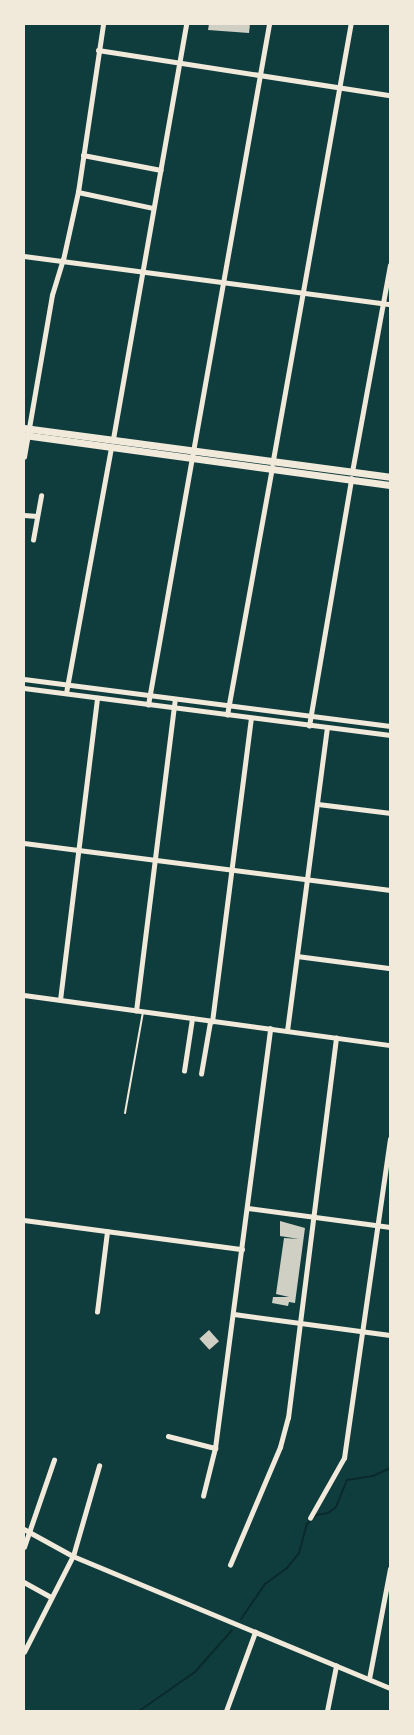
<!DOCTYPE html>
<style>
body{margin:0}
#map{position:relative;width:414px;height:1735px;overflow:hidden;background:#0f3d3e;font-family:Commissioner,sans-serif}
div>[style]{position:absolute}
[style*='--x']{left:calc(var(--x)*1px);top:calc(var(--y)*1px);width:calc(var(--w)*1px);rotate:calc(var(--a)*1deg)}
.stream>*{height:2px;margin:-1px;padding:0 1px;transform-origin:1px;border-radius:1px;background:#0a2a2b}
.building>*{inset:0;background:#cfcfc3;transform-origin:0 0}
.service>*{height:2px;margin:-1px;padding:0 1px;transform-origin:1px;border-radius:1px;background:#f1e9da}
.minor>*{height:4.5px;margin:-2.25px;padding:0 2.25px;transform-origin:2.25px;border-radius:2.25px;background:#f1e9da}
.primary>*{height:7px;margin:-3.5px;padding:0 3.5px;transform-origin:3.5px;border-radius:3.5px;background:#f1e9da}
span{translate:-50% -50%;white-space:nowrap;text-align:center;line-height:1.15;-webkit-text-stroke:5px #f1e9da;paint-order:stroke}
.frame{position:absolute;inset:0;border:25px solid #f1e9da;pointer-events:none}
</style>
<div id="map">
<div class="stream">
<i style="--x:241;--y:1619;--w:42;--a:-55.6"></i>
<i style="--x:265;--y:1584;--w:27;--a:-36"></i>
<i style="--x:287;--y:1568;--w:19;--a:-51"></i>
<i style="--x:299;--y:1553;--w:30;--a:-75"></i>
<i style="--x:307;--y:1524;--w:13;--a:-45"></i>
<i style="--x:316;--y:1515;--w:12;--a:-9"></i>
<i style="--x:328;--y:1513;--w:10;--a:-37"></i>
<i style="--x:336;--y:1507;--w:29;--a:-68"></i>
<i style="--x:347;--y:1480;--w:26;--a:-9"></i>
<i style="--x:373;--y:1476;--w:19;--a:-25"></i>
<i style="--x:139;--y:1711;--w:68;--a:-34.9"></i>
<i style="--x:195;--y:1672;--w:56;--a:-48.6"></i>
</div>
<div class="building">
<i style="clip-path:polygon(209px 24px,250px 24px,249px 33px,208px 30px)"></i>
<i style="clip-path:polygon(280px 1221px,305px 1228px,295px 1303px,289px 1302px,288px 1306px,272px 1303px,273px 1297px,289px 1297px,276px 1294px,284px 1238px,299px 1239px,280px 1236px)"></i>
<i style="left:209px;top:1330px;width:15px;height:13px;rotate:48deg"></i>
</div>
<div class="service">
<i style="--x:125;--y:1113;--w:103;--a:-79.9"></i>
</div>
<div class="minor">
<i style="--x:98;--y:50;--w:295;--a:8.8"></i>
<i style="--x:83;--y:155;--w:79;--a:10.9"></i>
<i style="--x:78;--y:192;--w:77;--a:12"></i>
<i style="--x:24;--y:256;--w:369;--a:7.5"></i>
<i style="--x:113;--y:439;--w:421;--a:-80"></i>
<i style="--x:24;--y:457;--w:164;--a:-80.2"></i>
<i style="--x:52;--y:295;--w:37;--a:-73"></i>
<i style="--x:63;--y:260;--w:70;--a:-77.6"></i>
<i style="--x:78;--y:192;--w:170;--a:-81.5"></i>
<i style="--x:273;--y:460;--w:443;--a:-79.9"></i>
<i style="--x:352;--y:472;--w:210;--a:-79.6"></i>
<i style="--x:24;--y:515;--w:13;--a:4"></i>
<i style="--x:33;--y:540;--w:45;--a:-79.7"></i>
<i style="--x:24;--y:679;--w:369;--a:7.3"></i>
<i style="--x:24;--y:688;--w:369;--a:7.3"></i>
<i style="--x:66;--y:693;--w:250;--a:-79.6"></i>
<i style="--x:148;--y:705;--w:692;--a:-79.92"></i>
<i style="--x:227;--y:715;--w:252;--a:-79.7"></i>
<i style="--x:309;--y:726;--w:251;--a:-80.3"></i>
<i style="--x:318;--y:804;--w:73;--a:7.1"></i>
<i style="--x:24;--y:843;--w:369;--a:7.3"></i>
<i style="--x:297;--y:956;--w:94;--a:7.4"></i>
<i style="--x:24;--y:995;--w:369;--a:7.8"></i>
<i style="--x:60;--y:1000;--w:304;--a:-83"></i>
<i style="--x:136;--y:1011;--w:314;--a:-82.9"></i>
<i style="--x:212;--y:1022;--w:305;--a:-82.7"></i>
<i style="--x:287;--y:1031;--w:306;--a:-82.5"></i>
<i style="--x:184;--y:1071;--w:53;--a:-81.3"></i>
<i style="--x:201;--y:1074;--w:53;--a:-80.2"></i>
<i style="--x:248;--y:1208;--w:143;--a:7.6"></i>
<i style="--x:24;--y:1220;--w:220;--a:7.6"></i>
<i style="--x:97;--y:1312;--w:81;--a:-82.9"></i>
<i style="--x:234;--y:1314;--w:157;--a:7.7"></i>
<i style="--x:168;--y:1436;--w:49;--a:14.3"></i>
<i style="--x:203;--y:1496;--w:49;--a:-76"></i>
<i style="--x:215;--y:1448;--w:423;--a:-82.5"></i>
<i style="--x:310;--y:1518;--w:69;--a:-60.5"></i>
<i style="--x:344;--y:1458;--w:322;--a:-81.8"></i>
<i style="--x:24;--y:1529;--w:56;--a:28.9"></i>
<i style="--x:73;--y:1556;--w:343;--a:22.6"></i>
<i style="--x:24;--y:1547;--w:92;--a:-71"></i>
<i style="--x:230;--y:1565;--w:128;--a:-67"></i>
<i style="--x:280;--y:1447;--w:30;--a:-75"></i>
<i style="--x:288;--y:1418;--w:383;--a:-82.8"></i>
<i style="--x:24;--y:1582;--w:31;--a:29"></i>
<i style="--x:24;--y:1652;--w:108;--a:-63"></i>
<i style="--x:73;--y:1556;--w:94;--a:-73.9"></i>
<i style="--x:369;--y:1679;--w:112;--a:-79.2"></i>
<i style="--x:226;--y:1711;--w:84;--a:-69.8"></i>
<i style="--x:327;--y:1711;--w:46;--a:-78.7"></i>
</div>
<div class="primary">
<i style="--x:24;--y:428;--w:369;--a:7.6"></i>
<i style="--x:24;--y:435;--w:369;--a:7.8"></i>
</div>
<div class="frame"></div>
</div>
